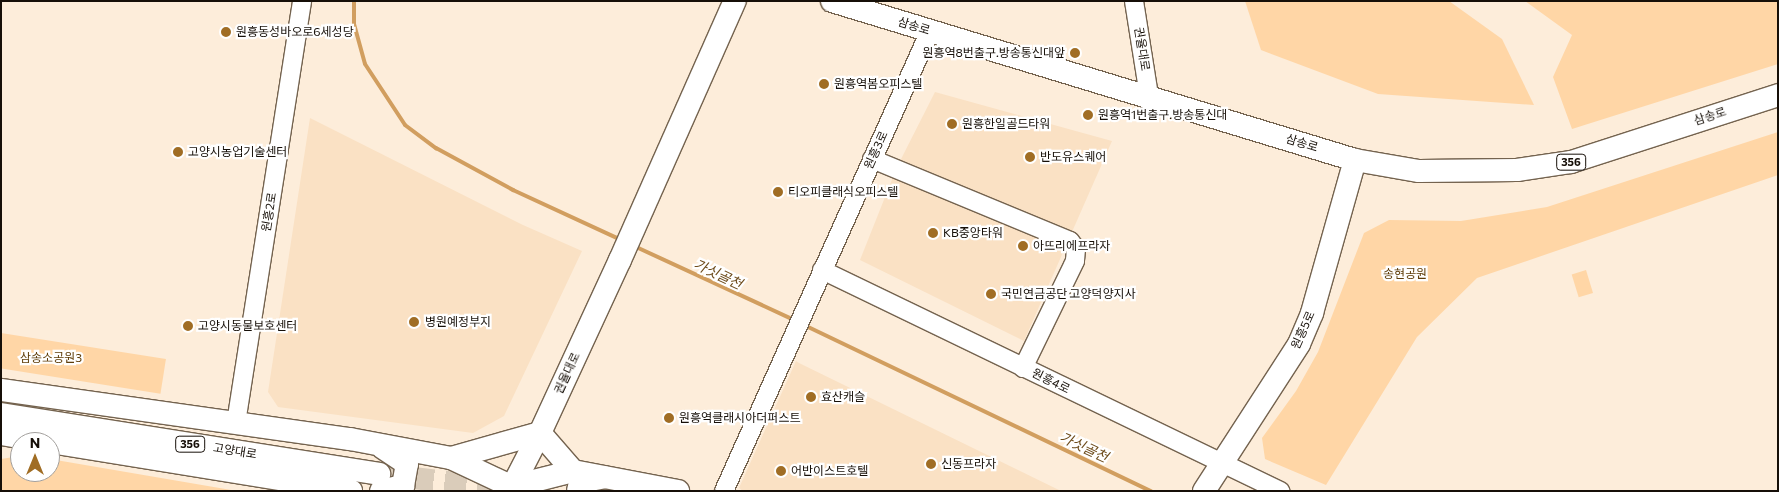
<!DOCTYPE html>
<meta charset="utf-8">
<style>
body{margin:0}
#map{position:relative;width:1779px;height:492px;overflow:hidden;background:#fdedda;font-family:Commissioner,"Noto Sans KR",sans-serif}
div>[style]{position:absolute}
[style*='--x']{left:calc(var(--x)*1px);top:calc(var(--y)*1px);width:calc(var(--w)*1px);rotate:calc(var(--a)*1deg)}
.built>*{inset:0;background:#fae1c4}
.green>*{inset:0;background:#ffd6a6;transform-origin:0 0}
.stream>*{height:4px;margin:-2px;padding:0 2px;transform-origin:2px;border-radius:2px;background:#d19e5f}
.major-tunnel>*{height:22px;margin-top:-11px;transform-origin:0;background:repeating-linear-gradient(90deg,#daccba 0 22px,transparent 0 33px)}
.roads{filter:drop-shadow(1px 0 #74634f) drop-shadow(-1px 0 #74634f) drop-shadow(0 1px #74634f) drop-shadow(0 -1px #74634f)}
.minor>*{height:18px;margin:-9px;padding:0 9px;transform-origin:9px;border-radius:9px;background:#fff}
.major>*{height:22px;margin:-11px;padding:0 11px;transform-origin:11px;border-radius:11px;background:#fff}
.dots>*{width:14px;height:14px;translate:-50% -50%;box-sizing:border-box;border:2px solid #fff;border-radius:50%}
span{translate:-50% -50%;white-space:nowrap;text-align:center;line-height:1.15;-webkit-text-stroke:4.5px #fff;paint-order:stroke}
.shield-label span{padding:1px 4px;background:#fff;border:1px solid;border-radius:4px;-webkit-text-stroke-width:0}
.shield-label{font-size:11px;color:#160f08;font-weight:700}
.street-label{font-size:12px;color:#160f08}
.poi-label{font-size:12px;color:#160f08}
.left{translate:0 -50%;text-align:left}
.right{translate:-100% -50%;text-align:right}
.park-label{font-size:12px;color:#5f3d09}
.water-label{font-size:14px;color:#6e4c1c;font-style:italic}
.frame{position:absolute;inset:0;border:2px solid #160f08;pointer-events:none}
.north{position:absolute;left:10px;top:432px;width:50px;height:50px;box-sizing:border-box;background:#fff;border:1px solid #a29f9c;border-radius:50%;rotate:0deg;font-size:14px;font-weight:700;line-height:20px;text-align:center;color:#160f08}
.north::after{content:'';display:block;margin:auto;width:18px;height:22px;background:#a06d24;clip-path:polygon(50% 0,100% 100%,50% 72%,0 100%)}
</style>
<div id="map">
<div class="built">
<i style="clip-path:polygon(935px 92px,1112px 141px,1024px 341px,860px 260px,897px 167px)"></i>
<i style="clip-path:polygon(310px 118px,523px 225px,582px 251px,504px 416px,473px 433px,278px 407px,268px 392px)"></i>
<i style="clip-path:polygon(796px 361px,799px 363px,1061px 491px,743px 491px,739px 488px)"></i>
</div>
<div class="green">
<i style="clip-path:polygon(1245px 1px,1449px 1px,1502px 39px,1534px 105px,1378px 94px,1261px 50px)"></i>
<i style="clip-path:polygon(1525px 1px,1778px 1px,1778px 64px,1572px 129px,1553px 77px,1572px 35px)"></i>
<i style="clip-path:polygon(1778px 132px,1778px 175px,1477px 278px,1417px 337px,1326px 485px,1265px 459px,1262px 438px,1296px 391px,1318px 352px,1364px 233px,1389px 220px,1461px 221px,1547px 207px)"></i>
<i style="left:1586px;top:270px;width:24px;height:15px;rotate:73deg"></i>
<i style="left:1px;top:333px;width:167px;height:35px;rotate:9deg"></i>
<i style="clip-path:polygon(20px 456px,20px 472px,50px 472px,50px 459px,237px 491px,1px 491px,1px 459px)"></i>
</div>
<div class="stream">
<i style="--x:354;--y:1;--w:23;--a:90"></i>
<i style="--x:354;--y:24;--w:41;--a:74.6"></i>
<i style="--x:365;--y:64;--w:73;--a:56.7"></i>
<i style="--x:405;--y:125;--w:39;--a:37"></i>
<i style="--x:436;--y:148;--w:88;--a:28.6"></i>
<i style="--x:513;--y:190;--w:119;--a:24.8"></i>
<i style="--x:634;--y:246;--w:179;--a:24.8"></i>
<i style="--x:804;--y:325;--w:385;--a:25.6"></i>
</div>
<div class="major-tunnel">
<i style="--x:379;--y:474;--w:137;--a:6.7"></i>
</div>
<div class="roads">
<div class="minor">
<i style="--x:1134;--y:1;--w:96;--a:81"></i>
<i style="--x:872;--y:159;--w:214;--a:22.5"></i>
<i style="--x:1070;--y:241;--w:10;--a:53"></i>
<i style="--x:1076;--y:249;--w:12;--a:95"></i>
<i style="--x:1075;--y:261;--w:119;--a:115.9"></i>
<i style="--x:822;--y:270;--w:509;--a:25.76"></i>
<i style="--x:236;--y:423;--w:427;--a:-81.1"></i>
<i style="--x:724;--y:491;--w:504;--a:-65.88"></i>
</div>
<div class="major">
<i style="--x:832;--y:1;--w:547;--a:16.91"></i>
<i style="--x:1355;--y:160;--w:65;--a:9.8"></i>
<i style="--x:1419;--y:171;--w:98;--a:-0.6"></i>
<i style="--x:1517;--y:170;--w:55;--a:-8.4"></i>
<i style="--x:1571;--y:162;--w:218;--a:-17.9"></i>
<i style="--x:1;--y:390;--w:352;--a:8"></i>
<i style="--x:350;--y:439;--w:103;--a:10.7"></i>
<i style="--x:451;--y:458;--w:77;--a:25.2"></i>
<i style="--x:1;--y:414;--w:383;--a:9"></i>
<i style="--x:1;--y:434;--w:48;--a:9.7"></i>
<i style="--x:50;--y:442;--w:305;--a:9.2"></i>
<i style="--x:451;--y:458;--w:92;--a:-15.7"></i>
<i style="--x:540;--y:433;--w:50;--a:49"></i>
<i style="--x:506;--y:488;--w:69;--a:-14.2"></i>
<i style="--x:573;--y:471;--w:107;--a:10.8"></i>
<i style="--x:381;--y:491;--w:23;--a:-13"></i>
<i style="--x:403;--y:486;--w:22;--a:-80"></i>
<i style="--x:407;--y:464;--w:29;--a:-146"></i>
<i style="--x:510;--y:491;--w:65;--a:-62.7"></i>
<i style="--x:540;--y:433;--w:191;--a:-65.2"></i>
<i style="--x:620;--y:260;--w:283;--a:-66.1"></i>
<i style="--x:578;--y:491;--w:9;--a:-77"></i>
<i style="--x:580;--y:482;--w:25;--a:-11"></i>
<i style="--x:1204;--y:491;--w:175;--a:-57.1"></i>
<i style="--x:1299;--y:344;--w:34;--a:-67"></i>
<i style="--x:1312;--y:313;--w:159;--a:-74.3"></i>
</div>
</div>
<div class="dots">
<i style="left:226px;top:32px;background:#a06d24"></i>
<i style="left:1075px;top:53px;background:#a06d24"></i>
<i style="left:824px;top:84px;background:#a06d24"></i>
<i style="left:1088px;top:115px;background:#a06d24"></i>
<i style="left:952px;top:124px;background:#a06d24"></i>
<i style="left:178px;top:152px;background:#a06d24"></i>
<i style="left:1030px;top:157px;background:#a06d24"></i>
<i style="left:778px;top:192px;background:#a06d24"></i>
<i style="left:933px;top:233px;background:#a06d24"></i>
<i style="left:1023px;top:246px;background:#a06d24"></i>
<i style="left:991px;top:294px;background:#a06d24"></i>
<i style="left:414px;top:322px;background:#a06d24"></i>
<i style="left:188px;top:326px;background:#a06d24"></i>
<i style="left:811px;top:397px;background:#a06d24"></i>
<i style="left:669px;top:418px;background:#a06d24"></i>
<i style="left:931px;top:464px;background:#a06d24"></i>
<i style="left:781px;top:471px;background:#a06d24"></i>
</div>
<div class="shield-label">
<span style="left:1571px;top:162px">356</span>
<span style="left:190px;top:444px">356</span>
</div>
<div class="street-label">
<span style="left:914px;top:26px;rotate:17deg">삼송로</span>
<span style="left:1142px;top:49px;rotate:81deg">권율대로</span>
<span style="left:1710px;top:116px;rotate:-18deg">삼송로</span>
<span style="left:1302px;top:143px;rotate:17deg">삼송로</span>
<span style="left:876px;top:150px;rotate:-66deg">원흥3로</span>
<span style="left:269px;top:212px;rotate:-81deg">원흥2로</span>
<span style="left:1303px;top:330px;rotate:-66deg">원흥5로</span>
<span style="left:567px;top:373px;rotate:-65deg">권율대로</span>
<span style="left:1051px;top:381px;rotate:26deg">원흥4로</span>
<span style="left:235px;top:451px;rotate:9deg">고양대로</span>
</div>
<div class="poi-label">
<span class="left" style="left:236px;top:32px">원흥동성바오로6세성당</span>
<span class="right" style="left:1065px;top:53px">원흥역8번출구.방송통신대앞</span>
<span class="left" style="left:834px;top:84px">원흥역봄오피스텔</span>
<span class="left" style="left:1098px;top:115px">원흥역1번출구.방송통신대</span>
<span class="left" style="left:962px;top:124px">원흥한일골드타워</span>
<span class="left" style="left:188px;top:152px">고양시농업기술센터</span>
<span class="left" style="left:1040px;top:157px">반도유스퀘어</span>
<span class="left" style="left:788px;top:192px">티오피클래식오피스텔</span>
<span class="left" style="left:943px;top:233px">KB중앙타워</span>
<span class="left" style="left:1033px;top:246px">아뜨리에프라자</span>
<span class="left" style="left:1001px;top:294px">국민연금공단 고양덕양지사</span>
<span class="left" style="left:425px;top:322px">병원예정부지</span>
<span class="left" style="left:198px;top:326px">고양시동물보호센터</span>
<span class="left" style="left:821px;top:397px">효산캐슬</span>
<span class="left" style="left:679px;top:418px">원흥역클래시아더퍼스트</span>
<span class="left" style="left:941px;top:464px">신동프라자</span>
<span class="left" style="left:791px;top:471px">어반이스트호텔</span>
</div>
<div class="park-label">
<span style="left:1405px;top:274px">송현공원</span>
<span style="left:51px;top:358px">삼송소공원3</span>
</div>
<div class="water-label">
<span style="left:718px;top:274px;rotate:25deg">가싯골천</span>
<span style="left:1084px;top:447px;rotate:25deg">가싯골천</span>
</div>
<div class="frame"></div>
<div class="north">N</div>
</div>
